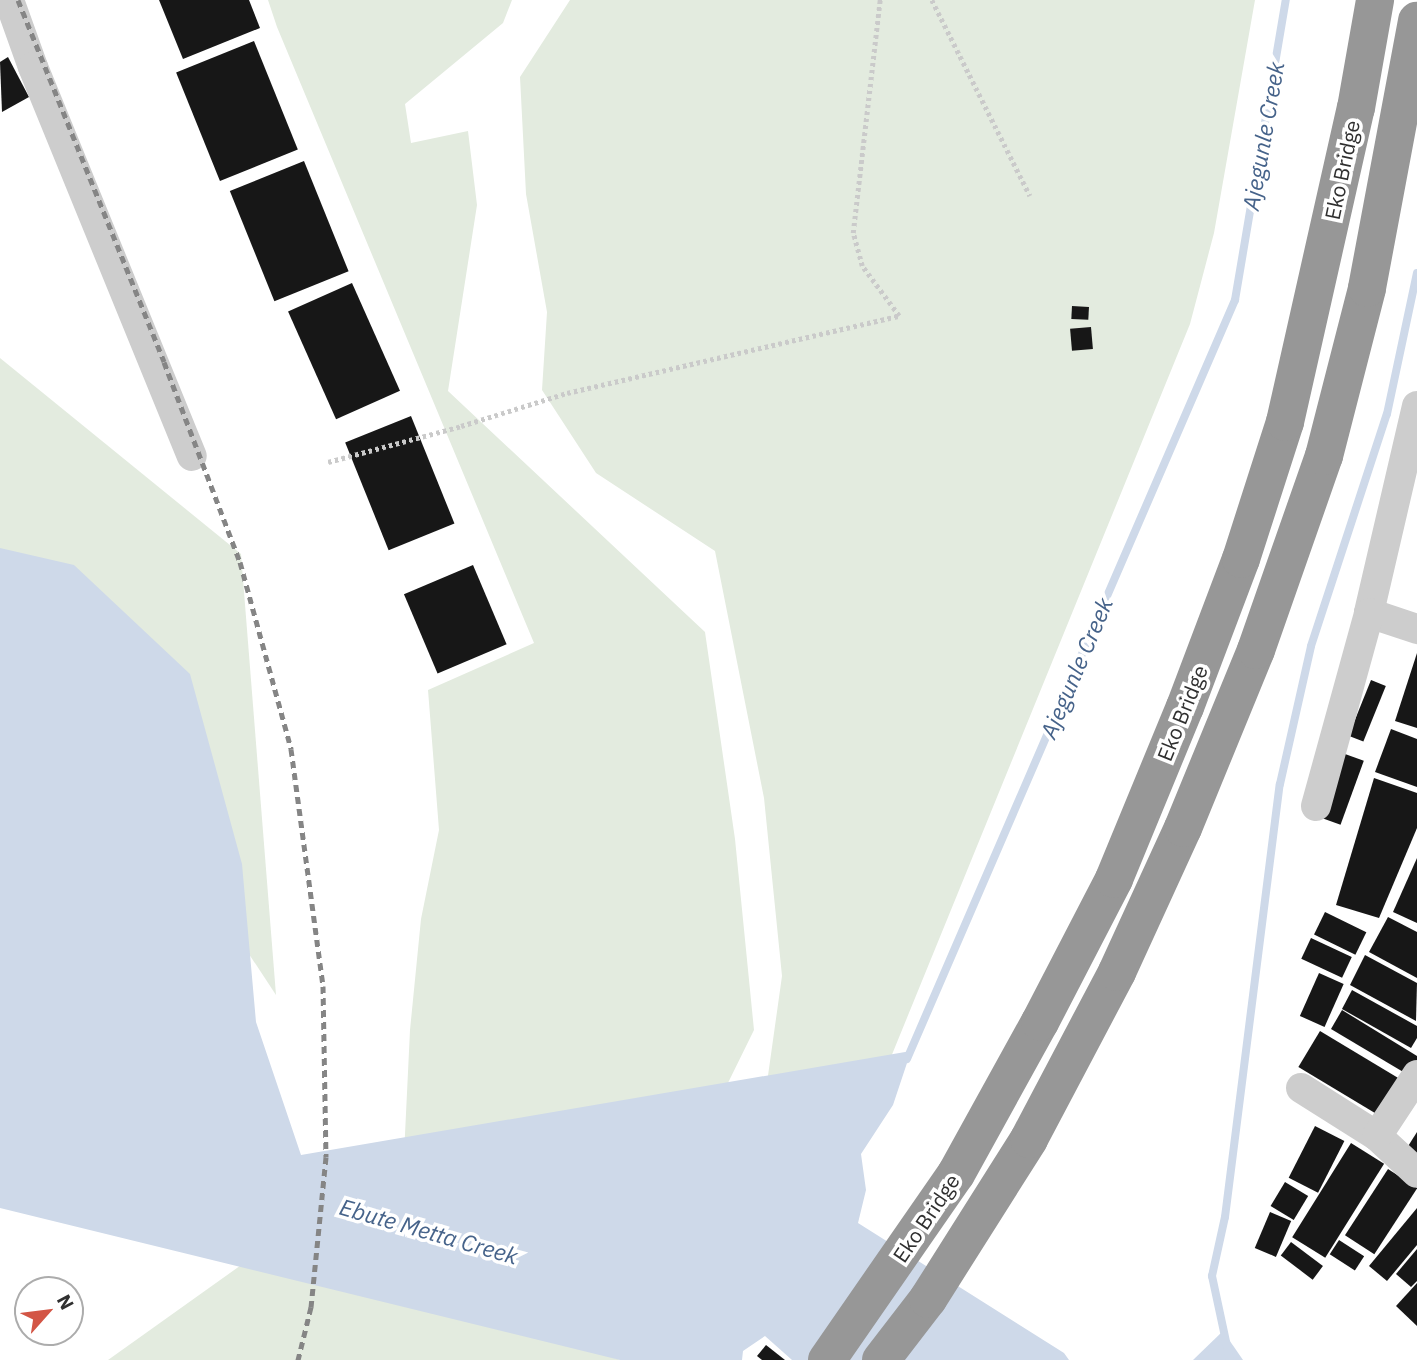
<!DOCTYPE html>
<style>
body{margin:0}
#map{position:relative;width:1417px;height:1360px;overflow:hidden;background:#fff;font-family:"IBM Plex Sans",sans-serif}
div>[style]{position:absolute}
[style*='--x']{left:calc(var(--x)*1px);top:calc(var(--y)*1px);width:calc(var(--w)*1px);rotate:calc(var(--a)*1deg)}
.green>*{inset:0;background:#e3ebdf}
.water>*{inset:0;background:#ced9e9}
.stream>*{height:8px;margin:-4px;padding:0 4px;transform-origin:4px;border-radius:4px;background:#ced9e9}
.building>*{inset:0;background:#171717;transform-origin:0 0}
.path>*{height:4.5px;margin-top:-2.25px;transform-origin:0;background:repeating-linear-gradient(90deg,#cacaca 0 3.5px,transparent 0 7px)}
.street>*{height:30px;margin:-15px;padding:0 15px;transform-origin:15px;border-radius:15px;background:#cdcdcd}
.highway>*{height:38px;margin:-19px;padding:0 19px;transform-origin:19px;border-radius:19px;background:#979797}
.rail>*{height:5px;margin-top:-2.5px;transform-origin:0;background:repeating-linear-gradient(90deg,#858585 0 7px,transparent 0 12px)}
span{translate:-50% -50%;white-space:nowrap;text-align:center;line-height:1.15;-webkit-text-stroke:7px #fff;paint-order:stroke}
.street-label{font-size:21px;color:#303030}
.water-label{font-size:23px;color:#46638a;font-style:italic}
.north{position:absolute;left:14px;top:1276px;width:70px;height:70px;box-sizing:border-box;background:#fff;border:2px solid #acacac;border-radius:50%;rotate:62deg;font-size:19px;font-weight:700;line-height:28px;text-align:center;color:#303030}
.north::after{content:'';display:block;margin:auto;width:24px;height:32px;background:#d35545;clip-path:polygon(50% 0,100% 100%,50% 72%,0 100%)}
</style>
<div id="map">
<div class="green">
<i style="clip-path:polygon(268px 0,512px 0,503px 23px,405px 104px,411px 143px,468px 131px,477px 205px,448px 391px,705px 632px,735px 839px,754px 1030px,725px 1089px,404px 1155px,410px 1030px,421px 919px,439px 830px,428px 690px,534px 643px,277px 27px)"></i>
<i style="clip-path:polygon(570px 0,1255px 0,1214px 233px,1190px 324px,891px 1057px,764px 1104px,782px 976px,764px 798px,715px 551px,596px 473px,542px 390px,547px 312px,526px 194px,520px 77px)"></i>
<i style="clip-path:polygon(0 358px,241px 554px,276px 995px,0 576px)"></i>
<i style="clip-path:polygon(258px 1253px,621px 1360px,108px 1360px)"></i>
</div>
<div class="water">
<i style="clip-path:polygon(0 548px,74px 565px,190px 674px,242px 864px,256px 1022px,301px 1155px,911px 1051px,893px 1105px,861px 1154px,866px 1190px,858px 1223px,1064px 1353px,1069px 1360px,792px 1360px,765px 1336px,743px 1351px,742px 1360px,620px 1360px,0 1208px)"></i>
<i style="clip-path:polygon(1223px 1331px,1243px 1360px,1193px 1360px)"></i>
</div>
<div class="stream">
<i style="--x:907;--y:1059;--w:827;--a:-66.63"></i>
<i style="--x:1235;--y:300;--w:304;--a:-80.4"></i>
<i style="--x:1230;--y:1360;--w:86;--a:-102.1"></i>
<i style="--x:1212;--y:1276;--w:60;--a:-77.6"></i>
<i style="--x:1225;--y:1217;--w:436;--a:-82.8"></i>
<i style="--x:1280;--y:784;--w:141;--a:-77.3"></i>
<i style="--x:1311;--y:646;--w:244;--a:-71.9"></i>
<i style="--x:1387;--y:414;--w:144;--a:-78"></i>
</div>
<div class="building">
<i style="clip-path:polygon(159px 0,249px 0,260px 28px,183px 59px)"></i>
<i style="left:254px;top:41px;width:117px;height:84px;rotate:68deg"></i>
<i style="clip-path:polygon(8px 57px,29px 97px,2px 112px,0 62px)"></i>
<i style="left:304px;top:161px;width:119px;height:80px;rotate:68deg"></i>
<i style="left:352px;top:283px;width:118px;height:70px;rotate:66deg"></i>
<i style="left:1072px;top:306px;width:17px;height:13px;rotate:3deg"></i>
<i style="left:1091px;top:327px;width:22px;height:21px;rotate:85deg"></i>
<i style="left:411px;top:416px;width:116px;height:71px;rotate:68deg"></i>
<i style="left:473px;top:565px;width:86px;height:75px;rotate:67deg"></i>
<i style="clip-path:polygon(1417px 653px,1417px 728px,1395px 721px)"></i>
<i style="left:1371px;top:680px;width:16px;height:60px;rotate:22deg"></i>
<i style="clip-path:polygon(1391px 729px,1417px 739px,1417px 787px,1375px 772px)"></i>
<i style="left:1345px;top:754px;width:20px;height:68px;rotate:20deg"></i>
<i style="clip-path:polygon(1374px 778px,1417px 793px,1417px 828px,1379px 918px,1336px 905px)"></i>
<i style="clip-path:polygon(1417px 858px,1417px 923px,1393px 912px)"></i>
<i style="left:1325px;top:912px;width:46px;height:25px;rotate:26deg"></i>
<i style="clip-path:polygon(1388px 917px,1417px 932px,1417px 978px,1369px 952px)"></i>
<i style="left:1311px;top:938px;width:45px;height:23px;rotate:25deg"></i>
<i style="clip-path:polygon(1365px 955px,1417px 983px,1416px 1021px,1350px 985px)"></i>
<i style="left:1319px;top:973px;width:27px;height:47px;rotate:24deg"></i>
<i style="clip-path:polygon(1352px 990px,1417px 1026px,1417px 1038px,1411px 1048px,1342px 1009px)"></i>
<i style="clip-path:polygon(1342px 1010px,1417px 1056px,1417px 1065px,1410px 1076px,1331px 1029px)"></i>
<i style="left:1320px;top:1031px;width:100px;height:42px;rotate:31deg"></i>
<i style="left:1315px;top:1126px;width:33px;height:58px;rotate:27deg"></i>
<i style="clip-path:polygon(1417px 1132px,1417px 1158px,1405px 1151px)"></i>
<i style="left:1351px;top:1143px;width:39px;height:111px;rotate:32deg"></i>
<i style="left:1388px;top:1169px;width:35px;height:79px;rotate:33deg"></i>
<i style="left:1285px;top:1182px;width:27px;height:28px;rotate:31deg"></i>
<i style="clip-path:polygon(1417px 1208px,1417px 1245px,1387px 1281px,1369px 1266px)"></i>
<i style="left:1270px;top:1212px;width:23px;height:39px;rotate:23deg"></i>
<i style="left:1339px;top:1240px;width:30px;height:17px;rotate:33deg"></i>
<i style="left:1291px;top:1242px;width:40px;height:17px;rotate:37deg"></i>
<i style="clip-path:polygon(1417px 1249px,1417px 1281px,1411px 1287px,1396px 1274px)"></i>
<i style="clip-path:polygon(1417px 1283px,1417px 1326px,1396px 1306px)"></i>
<i style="clip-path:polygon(766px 1345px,785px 1360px,762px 1360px,757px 1356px)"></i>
</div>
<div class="path">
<i style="--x:932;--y:0;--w:219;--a:63.4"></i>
<i style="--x:328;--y:462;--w:138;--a:-15.1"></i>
<i style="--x:461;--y:426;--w:111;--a:-17.3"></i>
<i style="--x:567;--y:393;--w:341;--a:-13.1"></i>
<i style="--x:899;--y:316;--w:62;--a:-126.5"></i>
<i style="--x:862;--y:266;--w:34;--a:-105"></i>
<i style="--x:853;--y:233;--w:235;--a:-83.4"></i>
</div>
<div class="street">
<i style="--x:9;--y:0;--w:71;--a:70.3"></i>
<i style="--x:33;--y:67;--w:420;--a:67.8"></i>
<i style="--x:1417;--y:406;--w:212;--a:103.1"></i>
<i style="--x:1369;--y:613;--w:51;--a:18.4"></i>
<i style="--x:1316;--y:806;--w:200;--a:-74.6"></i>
<i style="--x:1301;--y:1088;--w:90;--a:32.3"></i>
<i style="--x:1377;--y:1136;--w:54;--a:42.8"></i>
<i style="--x:1377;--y:1136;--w:73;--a:-56.7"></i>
</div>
<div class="highway">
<i style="--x:827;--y:1360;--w:226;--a:-55.3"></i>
<i style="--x:956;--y:1174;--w:174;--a:-61.1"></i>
<i style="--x:1040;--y:1022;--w:161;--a:-62.6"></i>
<i style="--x:1114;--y:879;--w:186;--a:-67.6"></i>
<i style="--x:1185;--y:707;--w:158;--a:-69.3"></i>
<i style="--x:1241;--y:559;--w:144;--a:-72.2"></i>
<i style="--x:1285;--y:422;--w:322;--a:-77.3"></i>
<i style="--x:1356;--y:108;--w:110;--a:-80"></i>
<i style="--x:881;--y:1360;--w:77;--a:-52.4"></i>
<i style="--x:928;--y:1299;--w:189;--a:-57.7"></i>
<i style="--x:1029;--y:1139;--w:189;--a:-62.2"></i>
<i style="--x:1117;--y:972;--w:158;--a:-65.4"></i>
<i style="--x:1183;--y:828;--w:192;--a:-67.7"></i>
<i style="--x:1256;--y:650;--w:206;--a:-70.7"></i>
<i style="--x:1324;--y:456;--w:173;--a:-75.6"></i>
<i style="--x:1367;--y:288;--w:272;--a:-79.4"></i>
</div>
<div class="rail">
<i style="--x:18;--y:0;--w:390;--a:68"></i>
<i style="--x:164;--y:362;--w:214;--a:69.2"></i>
<i style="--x:240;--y:562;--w:194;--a:74.7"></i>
<i style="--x:291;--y:749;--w:239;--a:82.3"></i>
<i style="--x:323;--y:986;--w:171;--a:89"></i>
<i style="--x:326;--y:1157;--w:151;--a:95.7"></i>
<i style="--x:311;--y:1307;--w:55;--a:103.8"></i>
</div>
<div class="street-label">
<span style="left:1342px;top:170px;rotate:-78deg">Eko Bridge</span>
<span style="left:1182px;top:713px;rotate:-68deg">Eko Bridge</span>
<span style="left:926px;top:1218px;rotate:-56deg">Eko Bridge</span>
</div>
<div class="water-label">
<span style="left:1263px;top:136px;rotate:-80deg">Ajegunle Creek</span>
<span style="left:1076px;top:668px;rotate:-67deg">Ajegunle Creek</span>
<span style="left:429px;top:1231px;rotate:16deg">Ebute Metta Creek</span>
</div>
<div class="north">N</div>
</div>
